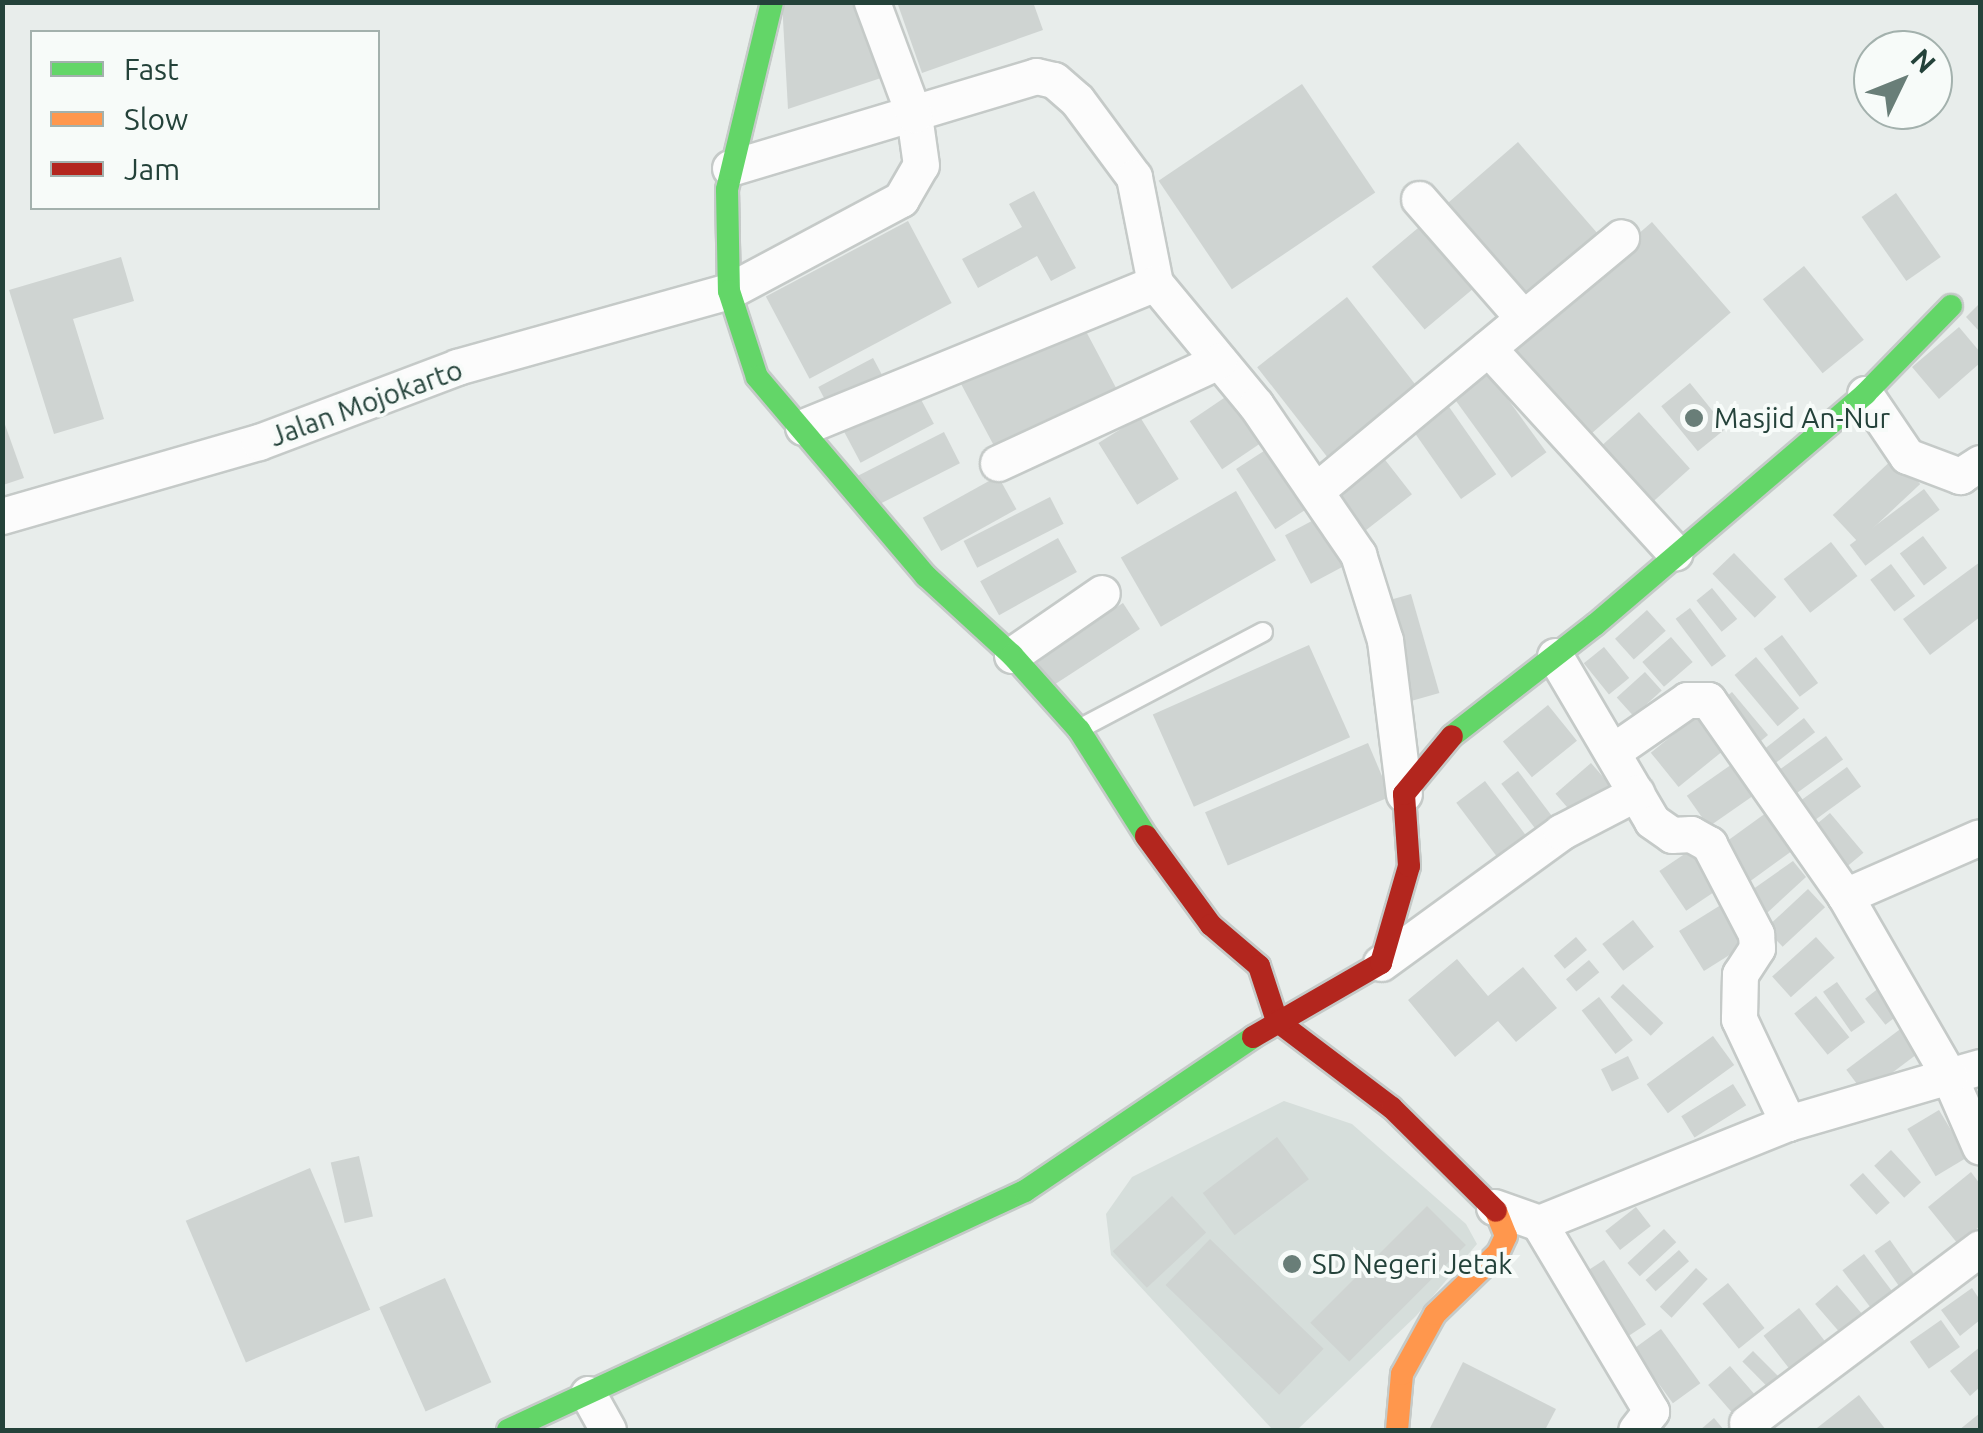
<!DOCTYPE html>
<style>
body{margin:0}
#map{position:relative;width:1983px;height:1433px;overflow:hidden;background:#e8edeb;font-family:Ubuntu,sans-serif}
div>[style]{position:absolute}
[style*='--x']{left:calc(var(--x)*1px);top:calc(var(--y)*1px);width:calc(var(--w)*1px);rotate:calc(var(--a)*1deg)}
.built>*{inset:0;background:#d6dedb}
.building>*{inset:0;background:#cfd4d2;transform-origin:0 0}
.roads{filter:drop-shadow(2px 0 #c5cac8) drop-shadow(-2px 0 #c5cac8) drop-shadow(0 2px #c5cac8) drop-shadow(0 -2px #c5cac8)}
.lane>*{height:18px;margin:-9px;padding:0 9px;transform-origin:9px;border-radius:9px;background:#fcfcfc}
.street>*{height:35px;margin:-17.5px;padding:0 17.5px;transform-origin:17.5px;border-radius:17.5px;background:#fcfcfc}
.fast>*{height:22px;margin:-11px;padding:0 11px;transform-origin:11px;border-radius:11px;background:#63d668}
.slow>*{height:22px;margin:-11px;padding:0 11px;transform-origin:11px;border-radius:11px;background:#ff974d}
.jam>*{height:22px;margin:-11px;padding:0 11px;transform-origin:11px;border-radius:11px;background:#b3261e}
.dots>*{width:28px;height:28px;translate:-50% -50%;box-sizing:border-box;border:5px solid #f7fbf9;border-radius:50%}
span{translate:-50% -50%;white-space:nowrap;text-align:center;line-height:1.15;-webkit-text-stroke:8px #f7fbf9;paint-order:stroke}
.street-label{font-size:28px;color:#24423a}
.poi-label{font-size:28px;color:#24423a}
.left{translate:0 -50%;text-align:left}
.frame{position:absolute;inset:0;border:5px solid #24423a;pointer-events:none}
.legend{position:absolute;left:30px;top:30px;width:350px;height:180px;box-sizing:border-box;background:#f7fbf9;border:2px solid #a3b1ad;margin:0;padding:12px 18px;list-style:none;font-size:30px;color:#24423a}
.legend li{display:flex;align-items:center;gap:20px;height:50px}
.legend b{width:50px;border:2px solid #a3b1ad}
.north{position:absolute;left:1853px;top:30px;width:100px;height:100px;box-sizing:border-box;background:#f7fbf9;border:2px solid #a3b1ad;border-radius:50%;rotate:47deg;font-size:28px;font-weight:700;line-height:40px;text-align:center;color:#24423a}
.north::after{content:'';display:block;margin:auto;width:35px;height:45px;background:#697e78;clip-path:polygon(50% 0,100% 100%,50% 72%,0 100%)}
</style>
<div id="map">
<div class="built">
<i style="clip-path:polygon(1284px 1101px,1352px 1124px,1466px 1224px,1477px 1244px,1416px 1316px,1297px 1430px,1273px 1430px,1111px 1255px,1106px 1214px,1132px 1177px)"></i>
</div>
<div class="building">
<i style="clip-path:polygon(782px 2px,866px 2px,890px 75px,788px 109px)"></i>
<i style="clip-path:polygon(897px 2px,1033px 2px,1043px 30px,922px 73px)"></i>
<i style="left:1302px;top:84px;width:131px;height:173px;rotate:56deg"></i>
<i style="left:1518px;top:142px;width:121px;height:99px;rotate:49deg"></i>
<i style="clip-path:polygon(1034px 191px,1076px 268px,1051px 281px,1037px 256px,978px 288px,962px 259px,1022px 227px,1009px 204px)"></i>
<i style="left:1896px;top:193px;width:78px;height:42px;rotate:55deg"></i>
<i style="left:908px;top:221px;width:93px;height:161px;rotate:62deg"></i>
<i style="left:1652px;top:222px;width:120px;height:194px;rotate:49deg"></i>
<i style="left:1424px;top:223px;width:82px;height:68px;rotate:50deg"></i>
<i style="clip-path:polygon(121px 257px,134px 301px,73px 319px,104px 419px,54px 434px,9px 290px)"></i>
<i style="left:1804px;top:266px;width:95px;height:53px;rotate:51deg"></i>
<i style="left:1347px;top:297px;width:117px;height:114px;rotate:52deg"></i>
<i style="clip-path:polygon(1980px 303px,1980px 328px,1978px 330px,1966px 317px)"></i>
<i style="left:1080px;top:320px;width:86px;height:135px;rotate:62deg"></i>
<i style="clip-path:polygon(1959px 327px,1980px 352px,1980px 363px,1939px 399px,1912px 367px)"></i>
<i style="left:873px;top:358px;width:27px;height:62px;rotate:62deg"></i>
<i style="left:1483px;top:365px;width:108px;height:43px;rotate:54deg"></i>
<i style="left:1690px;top:383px;width:58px;height:37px;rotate:51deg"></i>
<i style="left:917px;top:392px;width:36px;height:83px;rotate:62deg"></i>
<i style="left:1440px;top:394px;width:98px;height:43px;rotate:55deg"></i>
<i style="left:1227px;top:396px;width:58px;height:45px;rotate:56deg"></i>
<i style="left:1639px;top:412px;width:76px;height:50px;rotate:48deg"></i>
<i style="left:1140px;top:417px;width:73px;height:49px;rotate:58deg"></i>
<i style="clip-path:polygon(3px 419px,24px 478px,3px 485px)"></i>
<i style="left:944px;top:432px;width:35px;height:96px;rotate:63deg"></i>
<i style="left:1273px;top:445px;width:72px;height:44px;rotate:57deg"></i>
<i style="left:1375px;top:447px;width:60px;height:63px;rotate:52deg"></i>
<i style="left:1895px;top:457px;width:37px;height:85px;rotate:47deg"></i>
<i style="left:998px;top:476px;width:38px;height:86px;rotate:61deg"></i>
<i style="left:1924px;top:489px;width:26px;height:93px;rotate:53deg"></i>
<i style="left:1236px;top:491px;width:80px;height:133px;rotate:60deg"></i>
<i style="left:1050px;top:497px;width:30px;height:97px;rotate:63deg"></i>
<i style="left:1323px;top:515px;width:55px;height:43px;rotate:62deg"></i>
<i style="left:1923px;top:536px;width:40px;height:29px;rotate:53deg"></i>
<i style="left:1058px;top:538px;width:39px;height:89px;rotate:61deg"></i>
<i style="left:1831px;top:542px;width:43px;height:60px;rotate:52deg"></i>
<i style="left:1734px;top:553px;width:61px;height:30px;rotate:46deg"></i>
<i style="clip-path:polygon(1980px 562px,1980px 617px,1930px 655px,1903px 619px)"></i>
<i style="left:1891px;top:564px;width:40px;height:26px;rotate:53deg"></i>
<i style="left:1712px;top:588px;width:40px;height:20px;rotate:51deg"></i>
<i style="left:1411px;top:594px;width:103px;height:33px;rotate:74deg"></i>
<i style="left:1123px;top:603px;width:31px;height:105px;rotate:57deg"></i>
<i style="left:1690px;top:608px;width:60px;height:18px;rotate:53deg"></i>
<i style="left:1647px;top:610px;width:28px;height:43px;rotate:48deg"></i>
<i style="left:1782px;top:635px;width:60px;height:23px;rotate:53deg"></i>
<i style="left:1671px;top:637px;width:33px;height:38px;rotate:49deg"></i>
<i style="left:1309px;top:645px;width:101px;height:171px;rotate:66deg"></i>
<i style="left:1604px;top:647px;width:40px;height:26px;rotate:51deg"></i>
<i style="left:1756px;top:657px;width:67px;height:28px;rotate:50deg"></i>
<i style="left:1645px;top:672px;width:25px;height:38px;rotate:48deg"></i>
<i style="left:1732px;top:692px;width:56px;height:20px;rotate:50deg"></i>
<i style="left:1548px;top:705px;width:46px;height:58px;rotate:51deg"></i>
<i style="left:1706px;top:708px;width:44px;height:71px;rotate:51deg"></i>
<i style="left:1804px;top:718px;width:18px;height:62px;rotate:52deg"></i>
<i style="left:1826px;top:736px;width:29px;height:68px;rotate:54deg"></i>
<i style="left:1368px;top:743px;width:58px;height:177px;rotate:67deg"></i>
<i style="left:1745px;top:755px;width:38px;height:71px;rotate:55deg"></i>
<i style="left:1591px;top:763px;width:33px;height:47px;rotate:49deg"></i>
<i style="left:1847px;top:767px;width:24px;height:69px;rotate:54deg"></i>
<i style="left:1518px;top:771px;width:61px;height:21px;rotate:53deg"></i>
<i style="left:1485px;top:781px;width:75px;height:36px;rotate:53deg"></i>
<i style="left:1770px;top:810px;width:46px;height:64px;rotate:54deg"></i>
<i style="left:1830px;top:813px;width:52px;height:28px;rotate:50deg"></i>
<i style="left:1695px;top:847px;width:48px;height:43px;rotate:56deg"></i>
<i style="clip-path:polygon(1793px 861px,1806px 877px,1767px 913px,1749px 892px)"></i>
<i style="left:1808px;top:889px;width:25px;height:58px;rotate:47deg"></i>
<i style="left:1724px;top:903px;width:47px;height:53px;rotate:58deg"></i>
<i style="left:1633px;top:920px;width:34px;height:39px;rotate:52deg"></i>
<i style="left:1576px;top:937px;width:17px;height:29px;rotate:50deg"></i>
<i style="left:1816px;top:937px;width:28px;height:59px;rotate:48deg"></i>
<i style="clip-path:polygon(1457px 959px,1488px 996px,1523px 967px,1557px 1008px,1516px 1042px,1498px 1021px,1455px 1057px,1408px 1000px)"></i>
<i style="left:1589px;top:960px;width:16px;height:30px;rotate:50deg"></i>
<i style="left:1837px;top:982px;width:49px;height:17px;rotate:55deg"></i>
<i style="left:1623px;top:984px;width:56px;height:18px;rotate:44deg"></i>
<i style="left:1884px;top:984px;width:33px;height:24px;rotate:52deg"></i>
<i style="left:1816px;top:996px;width:53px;height:28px;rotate:51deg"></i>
<i style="left:1599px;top:997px;width:55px;height:22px;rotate:52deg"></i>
<i style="left:1907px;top:1024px;width:30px;height:76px;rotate:53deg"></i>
<i style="left:1713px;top:1036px;width:36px;height:82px;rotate:54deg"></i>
<i style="left:1628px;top:1056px;width:25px;height:30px;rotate:64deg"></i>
<i style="left:1733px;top:1084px;width:25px;height:61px;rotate:58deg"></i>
<i style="left:1939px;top:1110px;width:55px;height:37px;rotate:59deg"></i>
<i style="left:1277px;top:1137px;width:53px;height:93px;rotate:53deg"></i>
<i style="left:1891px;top:1150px;width:44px;height:23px;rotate:47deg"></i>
<i style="left:359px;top:1156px;width:62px;height:29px;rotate:77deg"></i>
<i style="left:310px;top:1168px;width:154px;height:135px;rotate:67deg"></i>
<i style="clip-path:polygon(1971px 1172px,1980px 1184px,1980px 1226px,1958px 1244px,1928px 1207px)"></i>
<i style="left:1863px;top:1173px;width:40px;height:18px;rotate:48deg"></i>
<i style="left:1172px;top:1196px;width:50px;height:81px;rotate:47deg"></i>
<i style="left:1427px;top:1206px;width:55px;height:165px;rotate:45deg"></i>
<i style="left:1636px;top:1207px;width:24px;height:39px;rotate:52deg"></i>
<i style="left:1664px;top:1229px;width:18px;height:50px;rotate:47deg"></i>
<i style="left:1210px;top:1239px;width:158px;height:64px;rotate:44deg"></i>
<i style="left:1890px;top:1240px;width:47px;height:19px;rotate:55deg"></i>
<i style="left:1679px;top:1250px;width:15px;height:45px;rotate:48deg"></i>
<i style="left:1864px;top:1254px;width:46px;height:27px;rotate:53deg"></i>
<i style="left:1604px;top:1260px;width:77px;height:24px;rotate:57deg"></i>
<i style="left:1696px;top:1268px;width:16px;height:53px;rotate:43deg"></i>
<i style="left:445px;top:1278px;width:114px;height:72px;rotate:66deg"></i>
<i style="left:1728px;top:1283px;width:58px;height:33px;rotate:51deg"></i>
<i style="left:1837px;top:1285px;width:41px;height:29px;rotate:49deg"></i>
<i style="clip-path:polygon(1972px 1288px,1980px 1300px,1980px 1320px,1960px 1336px,1941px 1310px)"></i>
<i style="left:1799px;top:1308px;width:55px;height:45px;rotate:52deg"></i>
<i style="left:1941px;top:1320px;width:33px;height:38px;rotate:55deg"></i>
<i style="left:1661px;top:1329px;width:67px;height:34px;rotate:54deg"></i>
<i style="clip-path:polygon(1980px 1347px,1980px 1387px,1970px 1396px,1950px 1371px)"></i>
<i style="left:1753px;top:1351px;width:40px;height:15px;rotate:45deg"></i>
<i style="clip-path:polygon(1463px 1362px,1556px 1409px,1545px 1430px,1429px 1430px)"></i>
<i style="left:1730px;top:1366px;width:45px;height:29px;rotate:49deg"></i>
<i style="clip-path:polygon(1859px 1395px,1886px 1430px,1819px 1430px,1817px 1428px)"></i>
<i style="clip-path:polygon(1980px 1413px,1980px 1430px,1959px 1430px)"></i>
<i style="clip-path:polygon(1714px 1418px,1724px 1430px,1700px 1430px)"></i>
</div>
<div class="roads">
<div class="lane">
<i style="--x:1079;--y:729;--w:208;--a:-27.8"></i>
</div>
<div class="street">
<i style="--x:730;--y:168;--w:320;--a:-16.7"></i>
<i style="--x:1036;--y:76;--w:18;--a:13"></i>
<i style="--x:1054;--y:80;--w:30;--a:41"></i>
<i style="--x:1077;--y:100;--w:96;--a:53.5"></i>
<i style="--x:1134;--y:177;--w:108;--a:78.8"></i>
<i style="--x:1155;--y:283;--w:158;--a:50.4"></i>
<i style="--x:1256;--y:405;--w:181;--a:55.6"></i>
<i style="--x:1358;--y:554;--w:90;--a:72.6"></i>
<i style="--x:1385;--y:640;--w:155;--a:83"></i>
<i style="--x:1419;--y:199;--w:158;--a:48.8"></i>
<i style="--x:1488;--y:348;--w:277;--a:47.6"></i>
<i style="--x:1865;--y:394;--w:75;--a:55.9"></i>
<i style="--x:1907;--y:456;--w:57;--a:20.7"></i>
<i style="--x:1960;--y:476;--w:24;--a:-33"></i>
<i style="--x:803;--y:427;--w:380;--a:-22.2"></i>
<i style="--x:998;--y:463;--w:243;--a:-24.8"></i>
<i style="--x:1318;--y:489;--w:394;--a:-39.7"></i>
<i style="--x:2;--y:516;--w:267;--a:-16.1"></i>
<i style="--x:259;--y:442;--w:212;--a:-20.7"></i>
<i style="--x:457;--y:367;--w:282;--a:-15.6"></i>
<i style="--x:729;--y:291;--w:195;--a:-28.1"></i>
<i style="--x:901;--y:199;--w:39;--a:-60"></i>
<i style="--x:921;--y:165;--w:50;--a:-98"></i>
<i style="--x:914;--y:115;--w:121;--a:-110.4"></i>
<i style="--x:1012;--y:655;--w:109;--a:-34.6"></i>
<i style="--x:1555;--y:656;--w:191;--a:59.5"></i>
<i style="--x:1652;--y:821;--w:24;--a:35"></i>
<i style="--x:1672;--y:835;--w:19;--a:-3"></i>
<i style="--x:1691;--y:834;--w:21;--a:29"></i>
<i style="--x:1709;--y:844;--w:102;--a:62.4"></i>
<i style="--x:1756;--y:934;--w:14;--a:86"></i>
<i style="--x:1757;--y:948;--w:31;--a:123"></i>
<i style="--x:1740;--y:974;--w:45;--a:91.3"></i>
<i style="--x:1739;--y:1019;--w:115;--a:64.8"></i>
<i style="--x:1612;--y:752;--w:91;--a:-34.7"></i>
<i style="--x:1687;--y:700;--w:21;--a:0"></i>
<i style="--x:1708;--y:700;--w:239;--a:55"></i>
<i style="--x:1381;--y:963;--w:223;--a:-36"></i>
<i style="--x:1561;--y:832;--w:85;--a:-27.5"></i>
<i style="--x:1980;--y:1067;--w:32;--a:164"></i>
<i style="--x:1949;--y:1076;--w:77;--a:66.4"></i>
<i style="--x:1494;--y:1207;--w:48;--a:19.6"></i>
<i style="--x:1539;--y:1223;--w:268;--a:-21.9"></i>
<i style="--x:1788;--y:1123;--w:168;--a:-16.3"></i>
<i style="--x:1949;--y:1076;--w:208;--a:-120"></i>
<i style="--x:1845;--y:896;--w:147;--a:-23.6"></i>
<i style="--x:1539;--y:1223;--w:219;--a:59.2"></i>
<i style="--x:1651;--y:1411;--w:24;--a:128"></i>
<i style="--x:588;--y:1394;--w:41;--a:60.9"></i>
<i style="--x:1747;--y:1423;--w:291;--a:-36.9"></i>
</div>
<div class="fast">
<i style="--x:772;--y:2;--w:193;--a:103.5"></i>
<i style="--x:727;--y:190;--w:101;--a:88.9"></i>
<i style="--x:729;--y:291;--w:90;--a:72"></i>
<i style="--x:757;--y:377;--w:261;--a:49.7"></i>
<i style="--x:926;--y:576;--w:117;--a:42.6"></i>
<i style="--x:1012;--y:655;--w:101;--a:48.2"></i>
<i style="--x:1079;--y:730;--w:125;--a:57.7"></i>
<i style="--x:1452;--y:736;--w:182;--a:-37.9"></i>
<i style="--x:1596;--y:624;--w:354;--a:-40.5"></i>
<i style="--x:1865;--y:394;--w:123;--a:-45.7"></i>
<i style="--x:508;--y:1430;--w:570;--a:-24.81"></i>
<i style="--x:1025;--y:1191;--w:275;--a:-34"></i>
</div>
<div class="slow">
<i style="--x:1397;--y:1430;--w:56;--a:-84.9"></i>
<i style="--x:1402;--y:1374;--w:68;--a:-61.2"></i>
<i style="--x:1435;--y:1314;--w:88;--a:-44.1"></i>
<i style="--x:1498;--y:1253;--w:19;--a:-65"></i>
<i style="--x:1506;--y:1236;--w:27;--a:-112"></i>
</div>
<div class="jam">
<i style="--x:1146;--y:836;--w:110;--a:53.9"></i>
<i style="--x:1211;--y:925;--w:63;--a:40.5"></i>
<i style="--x:1259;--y:966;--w:58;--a:71.9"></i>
<i style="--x:1277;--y:1021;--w:144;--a:37.1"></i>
<i style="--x:1392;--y:1108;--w:146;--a:44.7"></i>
<i style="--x:1253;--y:1037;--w:148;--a:-30"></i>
<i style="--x:1381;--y:963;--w:101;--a:-73.9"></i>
<i style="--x:1409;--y:866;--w:72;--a:-94"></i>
<i style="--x:1404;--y:794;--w:75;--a:-50.4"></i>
</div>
</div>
<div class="dots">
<i style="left:1694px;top:418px;background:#697e78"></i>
<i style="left:1292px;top:1264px;background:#697e78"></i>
</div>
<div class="street-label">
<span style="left:366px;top:403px;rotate:-20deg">Jalan Mojokarto</span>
</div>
<div class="poi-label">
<span class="left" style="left:1714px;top:418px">Masjid An-Nur</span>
<span class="left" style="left:1312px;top:1264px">SD Negeri Jetak</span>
</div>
<div class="frame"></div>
<ul class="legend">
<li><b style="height:12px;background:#63d668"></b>Fast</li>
<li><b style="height:12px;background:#ff974d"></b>Slow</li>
<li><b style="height:12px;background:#b3261e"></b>Jam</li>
</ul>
<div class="north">N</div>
</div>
